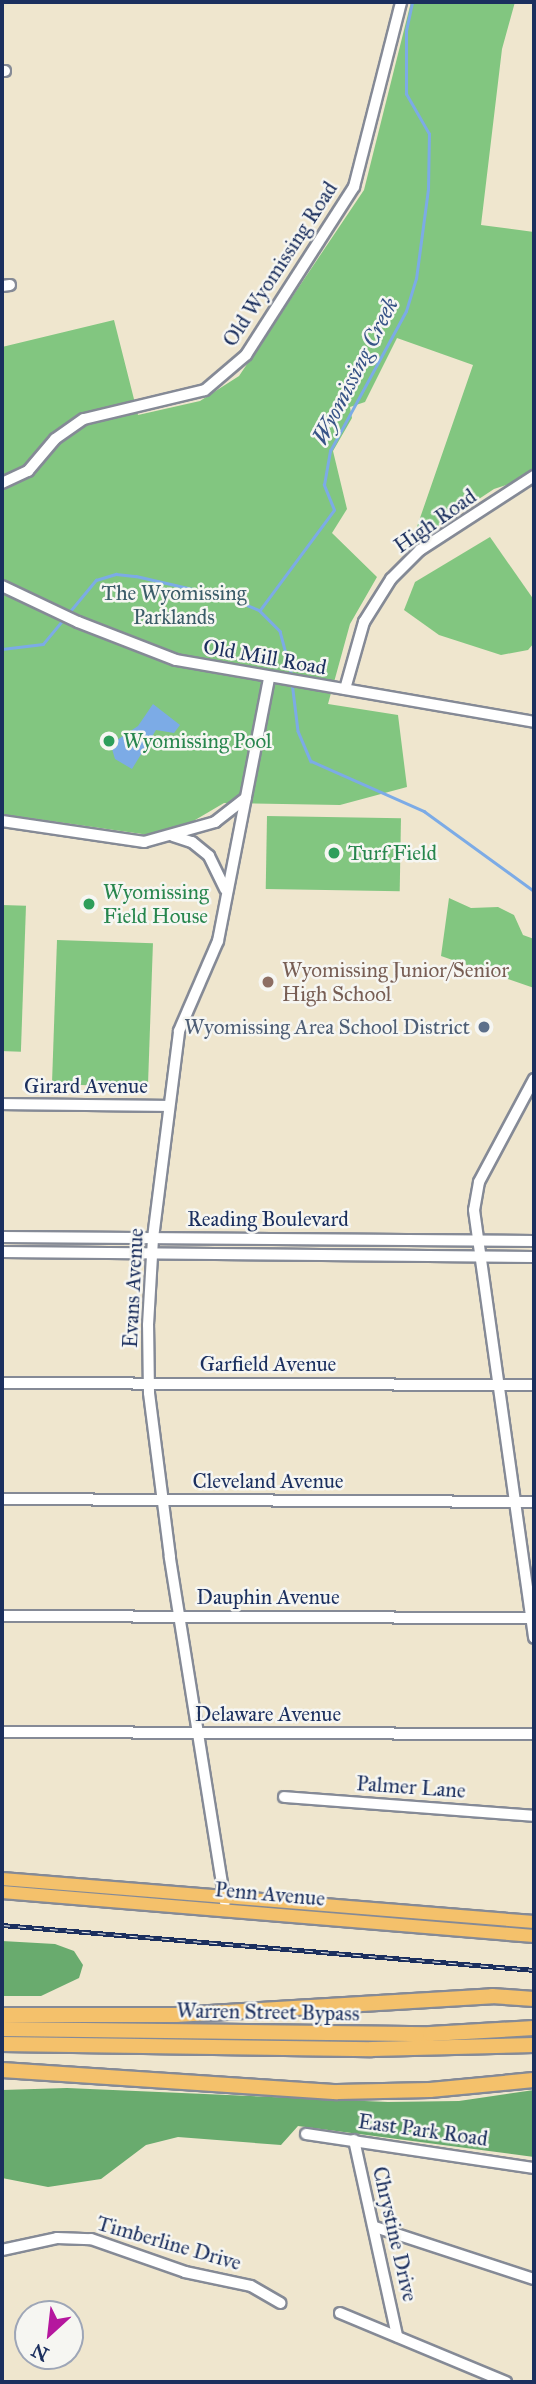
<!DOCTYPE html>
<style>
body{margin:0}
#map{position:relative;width:536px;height:2384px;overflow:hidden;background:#efe6ce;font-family:"IM FELL Great Primer",serif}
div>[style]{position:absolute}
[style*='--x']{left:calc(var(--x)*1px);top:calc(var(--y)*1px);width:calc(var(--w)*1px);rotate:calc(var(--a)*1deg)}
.green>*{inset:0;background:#82c680;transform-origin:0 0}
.forest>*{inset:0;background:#69ab6e}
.water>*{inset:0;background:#7cabe6}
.stream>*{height:2.5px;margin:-1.25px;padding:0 1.25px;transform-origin:1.25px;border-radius:1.25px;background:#7cabe6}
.roads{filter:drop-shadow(2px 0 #858a96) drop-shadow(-2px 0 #858a96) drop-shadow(0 2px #858a96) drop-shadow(0 -2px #858a96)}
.minor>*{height:10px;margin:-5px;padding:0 5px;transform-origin:5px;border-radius:5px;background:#fff}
.major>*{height:12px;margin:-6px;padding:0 6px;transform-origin:6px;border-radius:6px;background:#f4c16b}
.highway>*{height:14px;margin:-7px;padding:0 7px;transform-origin:7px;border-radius:7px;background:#f4c16b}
.rail>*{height:5px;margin-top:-2.5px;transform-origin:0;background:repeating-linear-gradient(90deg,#f6f6f2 0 8px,#1b2f5e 0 16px);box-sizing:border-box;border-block:2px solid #1b2f5e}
.dots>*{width:19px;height:19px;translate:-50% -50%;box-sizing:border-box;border:4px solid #f6f6f2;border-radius:50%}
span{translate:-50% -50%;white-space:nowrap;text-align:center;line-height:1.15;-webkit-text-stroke:5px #f6f6f2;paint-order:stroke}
.street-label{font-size:21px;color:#1b2f5e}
.park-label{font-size:21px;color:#3a5c68}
.leisure-label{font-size:21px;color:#27864d}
.left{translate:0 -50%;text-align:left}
.education-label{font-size:21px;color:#785e54}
.service-label{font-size:21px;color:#4e5e75}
.right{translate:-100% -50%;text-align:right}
.water-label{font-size:23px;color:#385487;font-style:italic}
.frame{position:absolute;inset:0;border:4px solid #1b2f5e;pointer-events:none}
.north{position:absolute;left:14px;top:2300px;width:70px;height:70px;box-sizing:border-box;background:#f6f6f2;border:2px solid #9ea6b7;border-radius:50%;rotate:207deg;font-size:19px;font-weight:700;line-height:28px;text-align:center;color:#1b2f5e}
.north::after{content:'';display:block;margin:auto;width:24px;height:32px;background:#b5179e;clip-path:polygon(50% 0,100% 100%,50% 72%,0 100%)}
</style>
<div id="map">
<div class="green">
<i style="clip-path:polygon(411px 2px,515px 2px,502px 49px,481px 225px,534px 232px,534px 476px,494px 489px,411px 544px,473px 365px,397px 338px,365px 402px,350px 407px,352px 418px,333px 451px,347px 509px,332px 533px,377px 577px,350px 624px,328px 704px,398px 715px,407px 787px,340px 805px,224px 803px,190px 823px,149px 835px,2px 814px,2px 347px,114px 320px,138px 415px,200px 401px,239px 376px,364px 190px)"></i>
<i style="clip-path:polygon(490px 537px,534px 600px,534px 643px,528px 650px,501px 655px,439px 635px,404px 610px,415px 582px)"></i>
<i style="left:267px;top:816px;width:134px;height:73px;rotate:1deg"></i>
<i style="clip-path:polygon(449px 898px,471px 908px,498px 907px,514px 915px,523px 935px,534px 939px,534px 988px,441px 956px)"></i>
<i style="left:2px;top:905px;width:24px;height:146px;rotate:2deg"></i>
<i style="left:57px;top:940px;width:96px;height:144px;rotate:2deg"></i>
</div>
<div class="forest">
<i style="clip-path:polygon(2px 1941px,55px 1944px,74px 1951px,83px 1965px,79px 1978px,41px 1996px,2px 1996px)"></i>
<i style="clip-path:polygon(67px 2088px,388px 2102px,459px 2101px,534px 2090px,534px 2157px,298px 2126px,281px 2145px,178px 2137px,146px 2145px,101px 2179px,48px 2187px,2px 2178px,2px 2090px)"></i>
</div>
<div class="water">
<i style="clip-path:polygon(153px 704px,180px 725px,174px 733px,156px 730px,132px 769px,115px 759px,112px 749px,117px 740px,138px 726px)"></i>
</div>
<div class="stream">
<i style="--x:260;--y:610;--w:124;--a:-53.5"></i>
<i style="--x:334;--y:510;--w:27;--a:-112"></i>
<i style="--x:324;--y:485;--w:35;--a:-80"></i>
<i style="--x:330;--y:451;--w:159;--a:-61.5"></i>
<i style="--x:406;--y:311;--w:34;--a:-73"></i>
<i style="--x:416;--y:279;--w:91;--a:-82.4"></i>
<i style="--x:428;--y:189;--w:55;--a:-89"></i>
<i style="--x:429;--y:134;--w:46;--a:-119.9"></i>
<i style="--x:406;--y:94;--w:63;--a:-90"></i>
<i style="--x:406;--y:31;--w:30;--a:-78"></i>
<i style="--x:2;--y:649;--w:41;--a:-7"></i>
<i style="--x:43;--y:644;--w:83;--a:-50.4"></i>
<i style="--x:96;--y:580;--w:21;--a:-17"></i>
<i style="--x:116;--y:574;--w:20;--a:6"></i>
<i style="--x:136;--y:576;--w:93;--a:13"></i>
<i style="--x:227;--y:597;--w:35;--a:22"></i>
<i style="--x:259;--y:610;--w:30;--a:45"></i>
<i style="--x:280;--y:631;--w:47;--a:75.1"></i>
<i style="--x:292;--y:682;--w:49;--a:83"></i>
<i style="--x:298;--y:731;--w:33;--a:67"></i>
<i style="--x:311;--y:761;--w:124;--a:23.9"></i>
<i style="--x:424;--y:811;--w:136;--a:36"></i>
</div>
<div class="roads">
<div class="minor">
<i style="--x:2;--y:71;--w:3;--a:0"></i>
<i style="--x:2;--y:286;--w:8;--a:-7"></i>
<i style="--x:2;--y:483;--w:29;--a:-25"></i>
<i style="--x:28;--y:471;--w:42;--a:-49.8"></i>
<i style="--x:55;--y:439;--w:35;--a:-35"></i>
<i style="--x:84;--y:419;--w:124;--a:-13.5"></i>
<i style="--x:205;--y:390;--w:54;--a:-40.5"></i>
<i style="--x:246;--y:355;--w:200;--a:-57.3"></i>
<i style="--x:354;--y:187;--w:191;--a:-75.7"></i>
<i style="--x:2;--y:586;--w:84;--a:25.3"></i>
<i style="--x:78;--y:622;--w:105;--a:21.2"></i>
<i style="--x:176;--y:660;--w:363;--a:9.8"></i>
<i style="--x:345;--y:689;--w:70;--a:-74.2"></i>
<i style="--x:364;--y:622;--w:51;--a:-57.9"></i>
<i style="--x:391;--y:579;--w:41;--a:-45"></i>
<i style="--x:420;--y:550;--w:136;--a:-33"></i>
<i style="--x:2;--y:821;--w:144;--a:8.4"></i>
<i style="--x:144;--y:842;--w:74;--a:-15.7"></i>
<i style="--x:215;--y:822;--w:39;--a:-38"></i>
<i style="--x:173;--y:836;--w:20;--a:18"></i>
<i style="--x:192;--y:842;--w:22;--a:39"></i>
<i style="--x:209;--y:856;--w:37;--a:64"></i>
<i style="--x:534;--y:1079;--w:117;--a:118.1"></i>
<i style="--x:479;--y:1182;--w:28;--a:100"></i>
<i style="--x:474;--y:1210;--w:432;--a:82"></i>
<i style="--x:2;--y:1104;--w:167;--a:0.7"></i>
<i style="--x:2;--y:1237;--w:532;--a:0.43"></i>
<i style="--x:2;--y:1252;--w:532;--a:0.54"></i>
<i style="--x:2;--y:1383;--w:532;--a:0.22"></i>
<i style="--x:2;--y:1499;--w:532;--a:0.32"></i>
<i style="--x:2;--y:1616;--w:532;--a:0.22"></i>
<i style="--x:2;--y:1732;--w:532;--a:0.22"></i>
<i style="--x:284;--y:1797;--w:251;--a:4.3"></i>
<i style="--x:225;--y:1902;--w:349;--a:-99.1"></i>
<i style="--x:170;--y:1557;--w:165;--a:-97.3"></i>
<i style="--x:149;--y:1393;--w:68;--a:-90.8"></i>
<i style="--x:148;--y:1325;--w:87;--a:-86.7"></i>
<i style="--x:153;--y:1238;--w:209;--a:-82.8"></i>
<i style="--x:179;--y:1031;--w:98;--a:-66.6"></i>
<i style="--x:218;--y:941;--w:268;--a:-79"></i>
<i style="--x:306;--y:2134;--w:231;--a:8.5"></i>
<i style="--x:354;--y:2140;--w:201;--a:77.6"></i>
<i style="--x:375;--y:2227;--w:167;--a:18.1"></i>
<i style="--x:2;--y:2250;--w:56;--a:-12.3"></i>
<i style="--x:57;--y:2238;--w:34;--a:2"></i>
<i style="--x:91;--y:2239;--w:100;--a:19.3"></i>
<i style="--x:185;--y:2272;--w:67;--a:12"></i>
<i style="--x:251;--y:2286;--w:34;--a:30"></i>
<i style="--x:340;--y:2313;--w:180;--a:22.6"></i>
</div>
<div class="major">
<i style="--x:2;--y:1879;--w:534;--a:4.62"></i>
<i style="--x:2;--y:1892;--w:534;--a:4.73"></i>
</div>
<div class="highway">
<i style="--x:2;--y:2015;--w:174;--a:0"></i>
<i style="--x:176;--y:2015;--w:317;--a:-3.4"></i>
<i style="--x:492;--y:1996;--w:42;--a:4.1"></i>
<i style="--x:2;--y:2029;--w:428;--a:0.7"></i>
<i style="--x:430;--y:2034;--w:104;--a:-3.3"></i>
<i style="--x:2;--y:2044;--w:370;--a:0.8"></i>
<i style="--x:372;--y:2049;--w:162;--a:-1.4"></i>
<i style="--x:2;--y:2070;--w:336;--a:3.8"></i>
<i style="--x:337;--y:2092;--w:93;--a:-1.2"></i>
<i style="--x:430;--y:2090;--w:104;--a:-5.5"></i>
</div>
</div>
<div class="rail">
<i style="--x:2;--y:1925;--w:534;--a:4.83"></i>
</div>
<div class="dots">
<i style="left:109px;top:741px;background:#2e9e5b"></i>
<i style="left:334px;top:853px;background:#2e9e5b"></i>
<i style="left:89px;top:904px;background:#2e9e5b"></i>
<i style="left:268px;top:982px;background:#8d6e63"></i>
<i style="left:484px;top:1027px;background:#5c6f8a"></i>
</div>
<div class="street-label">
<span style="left:280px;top:264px;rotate:-57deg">Old Wyomissing Road</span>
<span style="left:435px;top:521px;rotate:-35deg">High Road</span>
<span style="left:265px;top:657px;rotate:10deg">Old Mill Road</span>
<span style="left:86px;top:1086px">Girard Avenue</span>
<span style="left:268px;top:1219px">Reading Boulevard</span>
<span style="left:133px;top:1288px;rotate:-87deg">Evans Avenue</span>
<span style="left:268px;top:1364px">Garfield Avenue</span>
<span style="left:268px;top:1481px">Cleveland Avenue</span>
<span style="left:268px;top:1597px">Dauphin Avenue</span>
<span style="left:268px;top:1714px">Delaware Avenue</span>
<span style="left:411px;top:1787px;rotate:4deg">Palmer Lane</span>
<span style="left:270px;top:1894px;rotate:5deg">Penn Avenue</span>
<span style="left:268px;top:2012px;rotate:1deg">Warren Street Bypass</span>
<span style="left:423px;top:2130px;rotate:8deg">East Park Road</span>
<span style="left:395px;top:2234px;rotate:77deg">Chrystine Drive</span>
<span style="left:169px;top:2243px;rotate:16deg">Timberline Drive</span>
</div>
<div class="park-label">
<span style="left:174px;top:605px">The Wyomissing<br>Parklands</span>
</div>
<div class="leisure-label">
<span class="left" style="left:123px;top:741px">Wyomissing Pool</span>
<span class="left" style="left:348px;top:853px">Turf Field</span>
<span class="left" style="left:103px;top:904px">Wyomissing<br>Field House</span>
</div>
<div class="education-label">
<span class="left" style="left:282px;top:982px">Wyomissing Junior/Senior<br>High School</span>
</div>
<div class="service-label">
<span class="right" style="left:470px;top:1027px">Wyomissing Area School District</span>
</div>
<div class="water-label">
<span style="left:355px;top:371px;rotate:-63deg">Wyomissing Creek</span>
</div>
<div class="frame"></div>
<div class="north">N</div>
</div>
